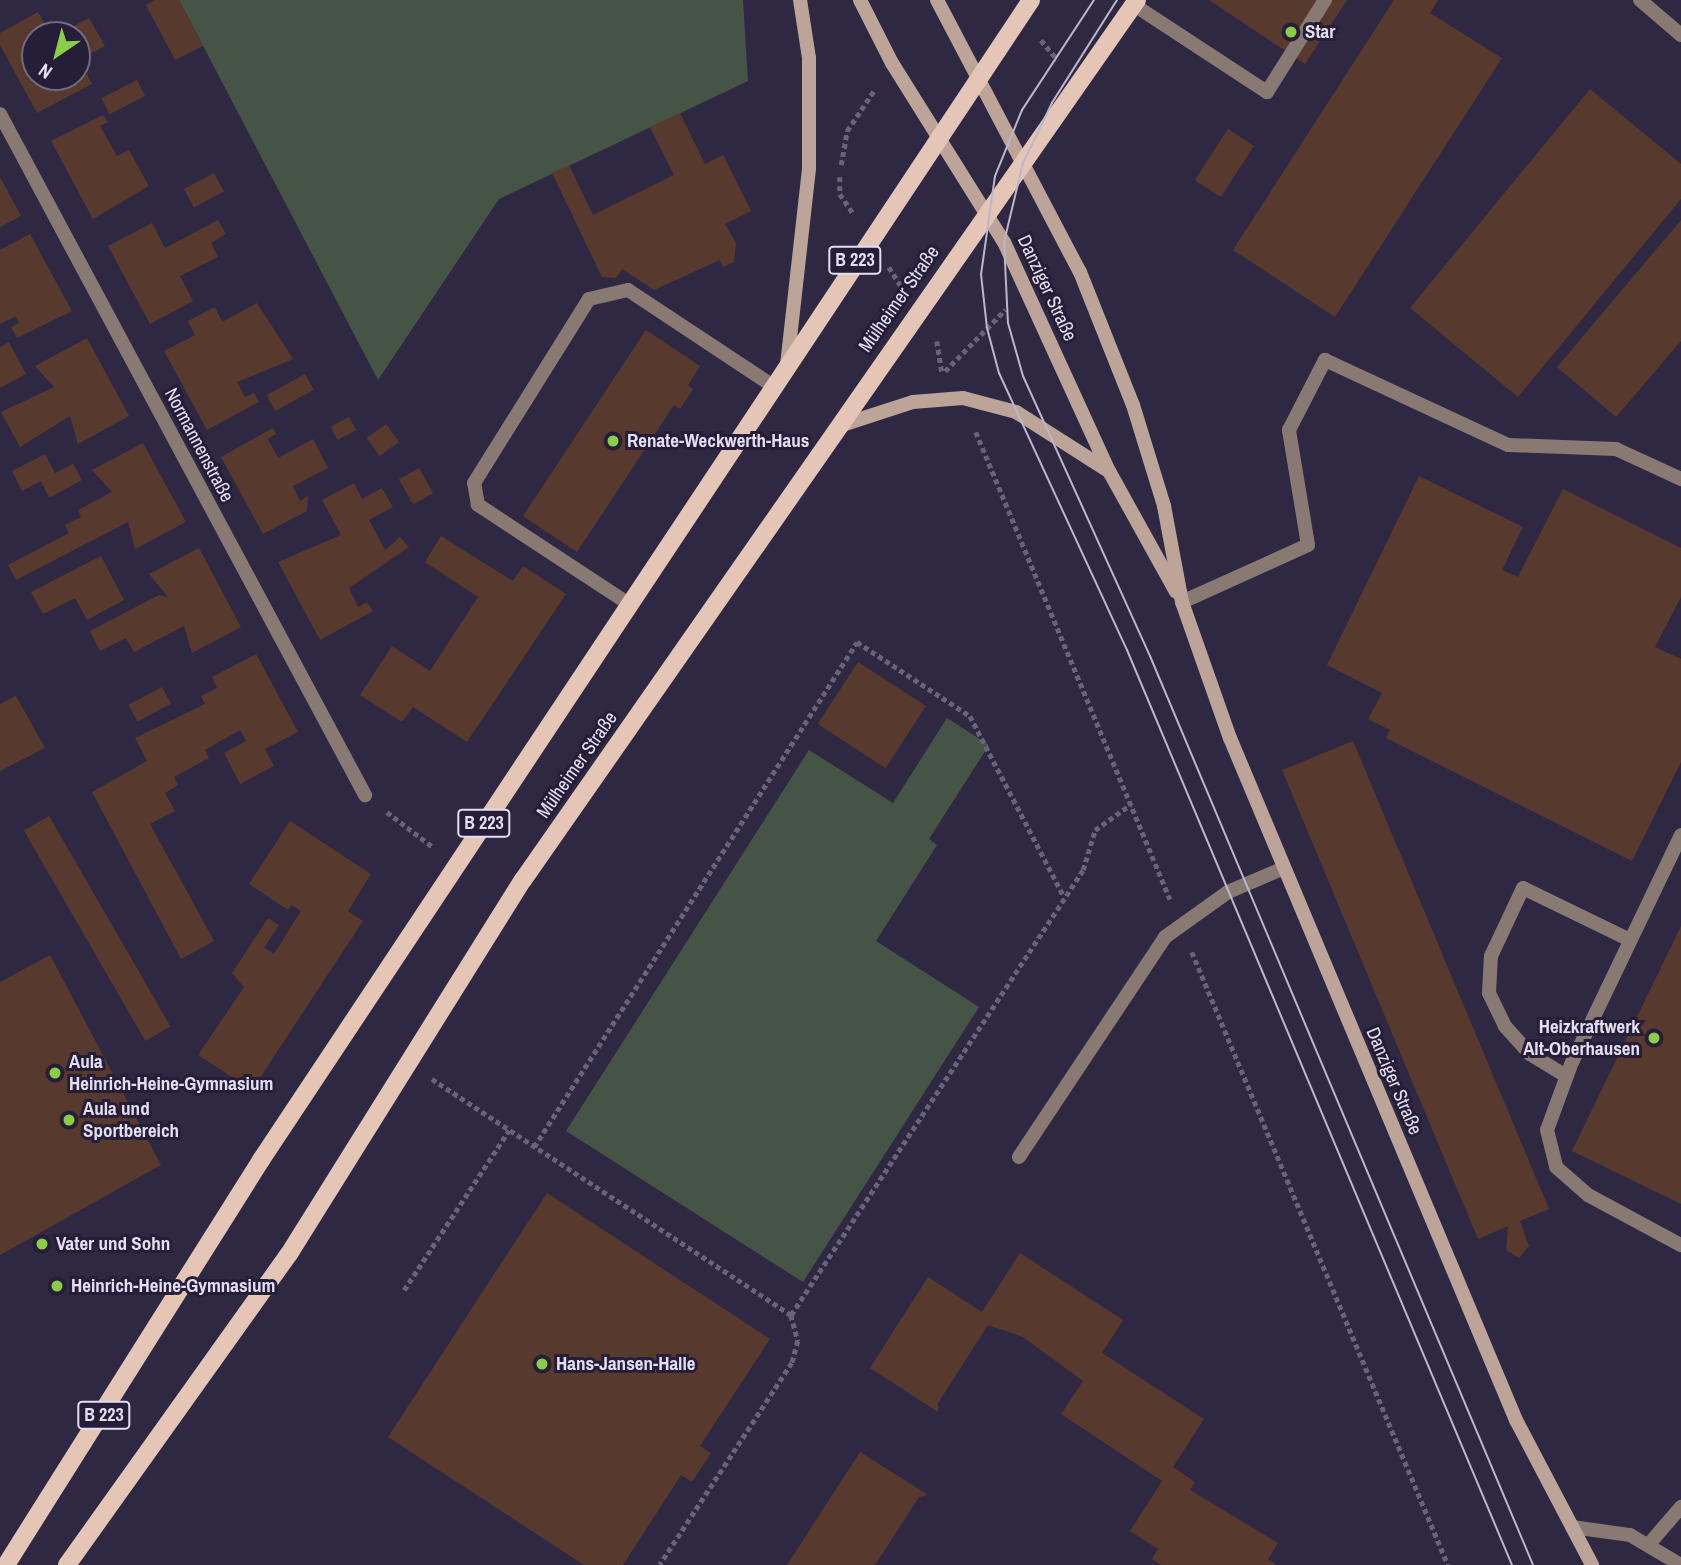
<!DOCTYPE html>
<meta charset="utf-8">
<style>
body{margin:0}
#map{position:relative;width:1681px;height:1565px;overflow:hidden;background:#2f2843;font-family:"Archivo Narrow",sans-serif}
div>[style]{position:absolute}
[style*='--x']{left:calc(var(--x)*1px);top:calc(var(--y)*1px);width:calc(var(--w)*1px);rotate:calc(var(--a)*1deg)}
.green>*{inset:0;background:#465446}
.building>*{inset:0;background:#58392e;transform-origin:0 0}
.path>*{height:4.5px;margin-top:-2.25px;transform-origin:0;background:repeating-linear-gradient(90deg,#68627a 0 5px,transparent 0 8.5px)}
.service>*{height:14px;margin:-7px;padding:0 7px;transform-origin:7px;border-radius:7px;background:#887a72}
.minor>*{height:14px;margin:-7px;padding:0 7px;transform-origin:7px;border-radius:7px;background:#887a72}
.secondary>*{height:14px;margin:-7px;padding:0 7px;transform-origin:7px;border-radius:7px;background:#bca598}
.primary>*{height:18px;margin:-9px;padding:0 9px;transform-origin:9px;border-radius:9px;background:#e5c6b6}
.tram>*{height:2px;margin:-1px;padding:0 1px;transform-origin:1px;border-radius:1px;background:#bbb7cb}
.dots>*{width:19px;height:19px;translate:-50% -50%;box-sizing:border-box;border:4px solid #261e38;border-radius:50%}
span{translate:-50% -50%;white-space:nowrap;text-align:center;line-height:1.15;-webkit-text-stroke:6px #261e38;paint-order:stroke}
.shield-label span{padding:2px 5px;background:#261e38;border:2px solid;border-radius:5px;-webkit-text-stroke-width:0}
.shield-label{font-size:18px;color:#e3dff1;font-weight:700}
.poi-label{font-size:19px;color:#e3dff1;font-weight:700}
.left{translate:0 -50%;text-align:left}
.right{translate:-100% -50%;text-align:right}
.street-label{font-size:19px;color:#e3dff1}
.north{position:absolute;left:21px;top:21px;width:70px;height:70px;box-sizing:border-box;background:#261e38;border:2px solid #726b82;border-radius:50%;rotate:215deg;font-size:19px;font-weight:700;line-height:28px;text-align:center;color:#e3dff1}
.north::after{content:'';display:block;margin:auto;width:24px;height:32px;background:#8ace48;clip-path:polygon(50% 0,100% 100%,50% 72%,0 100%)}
</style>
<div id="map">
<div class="green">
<i style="clip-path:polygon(179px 0,743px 0,748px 81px,499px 199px,378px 380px)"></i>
<i style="clip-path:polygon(947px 718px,989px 745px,929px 839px,937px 845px,876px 941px,979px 1007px,803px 1282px,566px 1131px,809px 750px,893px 803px)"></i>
</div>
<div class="building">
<i style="clip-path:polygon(155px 0,179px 0,203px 46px,175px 60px,146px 5px)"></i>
<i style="clip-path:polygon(1209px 0,1347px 0,1305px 64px)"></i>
<i style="clip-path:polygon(1394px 0,1438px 0,1430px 13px,1502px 58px,1335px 317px,1233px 250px)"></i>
<i style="clip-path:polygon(38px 12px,51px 35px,35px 35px,35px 77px,76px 81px,87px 74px,92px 84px,37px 113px,0 45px,0 33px)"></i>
<i style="clip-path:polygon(89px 18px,105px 46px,77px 61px,77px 35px,56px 35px)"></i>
<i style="left:137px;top:80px;width:18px;height:40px;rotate:63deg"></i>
<i style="clip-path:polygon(1590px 89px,1681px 164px,1681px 199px,1518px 397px,1410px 308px)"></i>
<i style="clip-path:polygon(680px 113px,705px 164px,723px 155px,751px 211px,725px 224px,736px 243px,734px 262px,723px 267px,720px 260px,654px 290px,622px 269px,616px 278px,602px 277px,552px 173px,569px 165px,593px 215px,607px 208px,674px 175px,650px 127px)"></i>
<i style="clip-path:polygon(103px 115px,108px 122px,100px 126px,117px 156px,129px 150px,149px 186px,93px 219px,51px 141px)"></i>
<i style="left:1228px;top:129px;width:31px;height:61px;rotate:33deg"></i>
<i style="left:214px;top:173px;width:21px;height:34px;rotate:62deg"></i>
<i style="clip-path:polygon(0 177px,21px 216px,0 227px)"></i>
<i style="clip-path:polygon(218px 220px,226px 234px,211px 243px,218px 257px,180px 276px,193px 301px,150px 324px,108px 246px,152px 223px,165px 248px)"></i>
<i style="clip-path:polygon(1681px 220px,1681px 341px,1616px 417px,1557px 367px)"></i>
<i style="clip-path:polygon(30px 234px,72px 311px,17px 338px,11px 327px,19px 323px,16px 316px,0 324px,0 250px)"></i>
<i style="clip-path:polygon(257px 303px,293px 359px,237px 382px,245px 397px,254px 393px,259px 402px,207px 430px,164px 351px,195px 335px,188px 321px,215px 307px,222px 322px)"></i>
<i style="clip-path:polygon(646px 330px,700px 366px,688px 385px,693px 389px,680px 409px,674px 405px,577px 552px,523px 516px)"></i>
<i style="clip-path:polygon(87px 338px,129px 416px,78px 444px,70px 416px,20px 447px,1px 412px,54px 387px,35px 366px)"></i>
<i style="clip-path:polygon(9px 342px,26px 374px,0 388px,0 347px)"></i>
<i style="left:305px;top:374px;width:18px;height:44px;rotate:61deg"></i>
<i style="left:349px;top:417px;width:15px;height:21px;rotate:62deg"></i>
<i style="left:386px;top:424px;width:22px;height:24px;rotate:54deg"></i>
<i style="clip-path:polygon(273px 428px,276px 434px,268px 439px,278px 458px,313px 439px,328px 468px,293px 486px,300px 501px,308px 496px,307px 511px,263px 534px,221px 457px)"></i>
<i style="clip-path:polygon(143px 443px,186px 522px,135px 549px,128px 522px,16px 580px,8px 565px,69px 533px,65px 525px,81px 517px,78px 510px,112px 492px,92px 470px)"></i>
<i style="clip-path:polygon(45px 454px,55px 473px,73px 464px,82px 480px,49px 498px,41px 481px,22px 491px,12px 471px)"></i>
<i style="left:419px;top:468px;width:29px;height:23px;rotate:61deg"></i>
<i style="clip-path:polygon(1419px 476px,1523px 527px,1502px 570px,1518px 577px,1563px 489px,1681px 548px,1681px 597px,1655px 647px,1681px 659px,1681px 762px,1632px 861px,1386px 738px,1390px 730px,1368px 719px,1382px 693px,1327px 665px)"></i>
<i style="clip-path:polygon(354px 483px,362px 499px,382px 488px,393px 507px,369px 520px,385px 550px,400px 537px,409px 547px,349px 588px,358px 607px,367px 602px,373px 611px,320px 640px,278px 562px,341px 535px,322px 500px)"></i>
<i style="clip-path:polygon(441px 536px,513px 581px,523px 566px,566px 594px,467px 742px,413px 707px,402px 722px,360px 695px,392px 646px,430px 671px,478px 597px,425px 562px)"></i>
<i style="clip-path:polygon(199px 548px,241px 627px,192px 653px,184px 626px,134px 652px,126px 638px,100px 651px,90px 631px,159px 595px,168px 597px,149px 574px)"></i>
<i style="clip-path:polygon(101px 556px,124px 600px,87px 620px,75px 598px,43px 614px,31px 592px)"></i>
<i style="clip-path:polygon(256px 654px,298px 732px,265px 749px,274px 766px,240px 784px,224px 753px,246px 741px,240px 730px,205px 750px,209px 758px,174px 777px,178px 785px,165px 793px,175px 811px,150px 824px,214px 941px,181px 959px,92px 792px,147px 761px,135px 738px,205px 704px,201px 696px,217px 688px,212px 677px)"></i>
<i style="left:858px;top:662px;width:81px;height:74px;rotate:33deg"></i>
<i style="left:162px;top:687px;width:19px;height:38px;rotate:62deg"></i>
<i style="clip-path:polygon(16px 696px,45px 748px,0 771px,0 704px)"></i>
<i style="clip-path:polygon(1353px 741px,1549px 1209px,1520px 1221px,1529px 1246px,1519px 1258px,1506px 1250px,1508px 1226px,1478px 1239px,1282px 770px)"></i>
<i style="left:49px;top:816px;width:243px;height:29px;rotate:60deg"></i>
<i style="clip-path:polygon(290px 821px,371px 874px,348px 911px,363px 921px,252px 1090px,198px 1055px,244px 987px,232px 973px,268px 918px,279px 925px,264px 948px,274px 954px,301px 911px,291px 905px,288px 910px,249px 884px)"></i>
<i style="clip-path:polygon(1681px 926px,1681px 1204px,1572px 1151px)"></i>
<i style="clip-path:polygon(50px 955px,161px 1165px,0 1255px,0 982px)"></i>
<i style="clip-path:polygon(547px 1193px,770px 1339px,700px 1446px,711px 1453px,692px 1482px,681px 1475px,623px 1565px,584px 1565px,388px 1437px)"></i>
<i style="clip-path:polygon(1020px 1253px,1123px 1320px,1102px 1353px,1204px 1419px,1173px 1467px,1195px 1482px,1190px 1490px,1278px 1543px,1268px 1559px,1277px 1565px,1161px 1565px,1152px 1559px,1158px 1549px,1130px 1531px,1162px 1481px,1061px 1414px,1083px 1381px,1023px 1337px,988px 1325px,938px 1403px,938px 1412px,870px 1368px,928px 1277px,982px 1312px)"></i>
<i style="clip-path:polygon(860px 1452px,928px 1495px,919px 1497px,875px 1565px,787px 1565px)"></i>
</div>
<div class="path">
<i style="--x:1041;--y:40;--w:26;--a:50"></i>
<i style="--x:841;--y:165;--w:35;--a:-80"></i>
<i style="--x:847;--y:131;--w:50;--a:-56.3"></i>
<i style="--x:840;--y:177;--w:17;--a:90"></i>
<i style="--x:840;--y:194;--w:23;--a:56"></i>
<i style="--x:889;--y:267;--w:22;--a:58"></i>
<i style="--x:937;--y:341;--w:31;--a:81"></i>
<i style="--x:945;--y:371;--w:86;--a:-45.5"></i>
<i style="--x:976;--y:432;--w:506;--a:67.44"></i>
<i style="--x:387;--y:812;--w:58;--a:37.3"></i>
<i style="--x:1192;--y:952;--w:664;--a:67.33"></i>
<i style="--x:432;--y:1079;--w:430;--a:33.3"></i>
<i style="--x:791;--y:1315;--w:27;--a:75"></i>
<i style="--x:798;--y:1341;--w:23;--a:105"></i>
<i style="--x:792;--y:1363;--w:241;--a:123.2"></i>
<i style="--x:534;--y:1147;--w:599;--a:-57.4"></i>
<i style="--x:857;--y:642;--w:135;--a:33.2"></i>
<i style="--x:970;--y:716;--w:202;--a:62.5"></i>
<i style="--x:404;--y:1290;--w:191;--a:-56.7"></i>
<i style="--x:791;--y:1315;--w:532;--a:-56.73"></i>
<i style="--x:1083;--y:870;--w:42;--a:-73.3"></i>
<i style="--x:1095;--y:830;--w:44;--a:-35.8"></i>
</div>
<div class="service">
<i style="--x:1134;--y:5;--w:159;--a:33.2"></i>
<i style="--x:1267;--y:92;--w:109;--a:-57.8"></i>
<i style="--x:1182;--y:602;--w:138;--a:-24.3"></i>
<i style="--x:1308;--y:545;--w:117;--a:-99.4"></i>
<i style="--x:1289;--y:430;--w:79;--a:-62.8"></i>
<i style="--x:1325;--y:360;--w:202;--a:24.9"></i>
<i style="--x:1508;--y:445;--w:108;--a:2.1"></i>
<i style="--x:1616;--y:449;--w:72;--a:24.8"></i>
<i style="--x:629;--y:604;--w:181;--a:-146.7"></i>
<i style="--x:478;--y:505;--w:22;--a:-100"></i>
<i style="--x:474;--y:483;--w:217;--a:-58"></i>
<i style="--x:589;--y:299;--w:40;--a:-13"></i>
<i style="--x:628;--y:290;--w:174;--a:33.5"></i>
<i style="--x:1681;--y:835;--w:252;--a:115.6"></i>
<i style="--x:1572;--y:1062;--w:72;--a:110.2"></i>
<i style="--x:1547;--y:1130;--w:38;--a:76"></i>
<i style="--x:1556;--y:1167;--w:43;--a:41.2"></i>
<i style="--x:1588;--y:1195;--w:106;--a:28.3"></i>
<i style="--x:1566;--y:1076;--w:42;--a:-148.6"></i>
<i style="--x:1530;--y:1054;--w:38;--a:-132"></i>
<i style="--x:1505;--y:1026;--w:37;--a:-116"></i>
<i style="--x:1489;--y:993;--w:37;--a:-87"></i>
<i style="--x:1491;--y:956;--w:75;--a:-64.8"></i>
<i style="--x:1523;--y:888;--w:119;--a:25.9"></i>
<i style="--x:1019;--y:1157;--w:264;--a:-56.4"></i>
<i style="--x:1165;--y:937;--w:77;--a:-35.5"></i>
<i style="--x:1228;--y:892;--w:61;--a:-23.2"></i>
<i style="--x:1650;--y:1543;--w:48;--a:-49.3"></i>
</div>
<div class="minor">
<i style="--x:1640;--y:0;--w:54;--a:40.5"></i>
<i style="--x:0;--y:114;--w:773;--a:61.81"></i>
<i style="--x:1572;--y:1527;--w:59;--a:7.9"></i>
<i style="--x:1630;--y:1535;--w:59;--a:30.5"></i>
</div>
<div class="secondary">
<i style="--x:860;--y:0;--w:71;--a:63.1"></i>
<i style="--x:892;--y:63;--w:211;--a:58"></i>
<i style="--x:1004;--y:242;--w:252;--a:65.4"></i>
<i style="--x:1109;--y:471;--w:138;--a:61"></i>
<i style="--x:937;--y:0;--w:307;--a:62.3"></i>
<i style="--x:1080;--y:272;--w:143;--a:68.3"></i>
<i style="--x:1133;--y:405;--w:106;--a:72.9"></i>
<i style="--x:1164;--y:506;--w:98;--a:79.4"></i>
<i style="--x:1182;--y:602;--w:144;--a:70.6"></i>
<i style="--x:1230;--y:738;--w:740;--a:67.25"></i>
<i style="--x:1516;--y:1420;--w:164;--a:62.3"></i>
<i style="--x:787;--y:365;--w:198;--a:-83.6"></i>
<i style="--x:809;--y:168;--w:110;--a:-90"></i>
<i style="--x:809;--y:58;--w:59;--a:-98.8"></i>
<i style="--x:839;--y:426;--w:78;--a:-18"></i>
<i style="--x:913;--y:402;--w:50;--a:-4.6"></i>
<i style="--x:963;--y:398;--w:55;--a:14.8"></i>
<i style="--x:1016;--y:412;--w:108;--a:32.5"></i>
</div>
<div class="primary">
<i style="--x:6;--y:1565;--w:479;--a:-57.8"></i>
<i style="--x:261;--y:1160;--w:1392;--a:-56.42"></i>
<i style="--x:67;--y:1565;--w:382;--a:-54.5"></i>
<i style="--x:289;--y:1254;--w:441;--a:-58"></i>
<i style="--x:523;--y:880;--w:1073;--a:-55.1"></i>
</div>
<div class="tram">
<i style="--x:1094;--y:0;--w:131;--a:123.2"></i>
<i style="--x:1022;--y:110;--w:71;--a:112.2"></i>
<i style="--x:995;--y:176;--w:99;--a:98.1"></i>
<i style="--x:981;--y:274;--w:54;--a:83.7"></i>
<i style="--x:987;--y:328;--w:47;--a:75.1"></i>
<i style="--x:999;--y:373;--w:305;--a:65.2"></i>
<i style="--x:1127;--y:650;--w:993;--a:67.18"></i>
<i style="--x:1117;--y:0;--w:122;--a:122.3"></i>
<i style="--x:1052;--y:103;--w:67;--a:115.8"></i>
<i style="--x:1023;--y:163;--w:81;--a:103.5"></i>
<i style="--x:1004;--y:242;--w:81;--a:87.2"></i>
<i style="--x:1008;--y:323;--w:55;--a:74.2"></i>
<i style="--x:1023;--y:376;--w:307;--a:65.6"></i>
<i style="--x:1150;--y:656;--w:986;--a:67.15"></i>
</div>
<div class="dots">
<i style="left:1291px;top:32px;background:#8ace48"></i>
<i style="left:613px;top:441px;background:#8ace48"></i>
<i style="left:1654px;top:1038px;background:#8ace48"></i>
<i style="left:55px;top:1073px;background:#8ace48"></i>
<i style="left:69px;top:1120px;background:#8ace48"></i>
<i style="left:42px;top:1244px;background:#8ace48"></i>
<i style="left:57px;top:1286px;background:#8ace48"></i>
<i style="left:542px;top:1364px;background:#8ace48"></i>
</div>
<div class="shield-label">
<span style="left:855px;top:260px">B 223</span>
<span style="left:484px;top:823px">B 223</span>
<span style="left:104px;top:1415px">B 223</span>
</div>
<div class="poi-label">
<span class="left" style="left:1305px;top:32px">Star</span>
<span class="left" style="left:627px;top:441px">Renate-Weckwerth-Haus</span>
<span class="right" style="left:1640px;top:1038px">Heizkraftwerk<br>Alt-Oberhausen</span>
<span class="left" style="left:69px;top:1073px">Aula<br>Heinrich-Heine-Gymnasium</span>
<span class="left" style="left:83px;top:1120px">Aula und<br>Sportbereich</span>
<span class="left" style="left:56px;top:1244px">Vater und Sohn</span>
<span class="left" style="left:71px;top:1286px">Heinrich-Heine-Gymnasium</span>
<span class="left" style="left:556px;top:1364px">Hans-Jansen-Halle</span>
</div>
<div class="street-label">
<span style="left:1047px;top:288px;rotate:65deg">Danziger Straße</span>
<span style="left:899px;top:299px;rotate:-55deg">Mülheimer Straße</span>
<span style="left:199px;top:445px;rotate:62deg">Normannenstraße</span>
<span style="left:577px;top:765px;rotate:-55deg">Mülheimer Straße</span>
<span style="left:1394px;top:1081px;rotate:67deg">Danziger Straße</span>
</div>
<div class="north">N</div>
</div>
